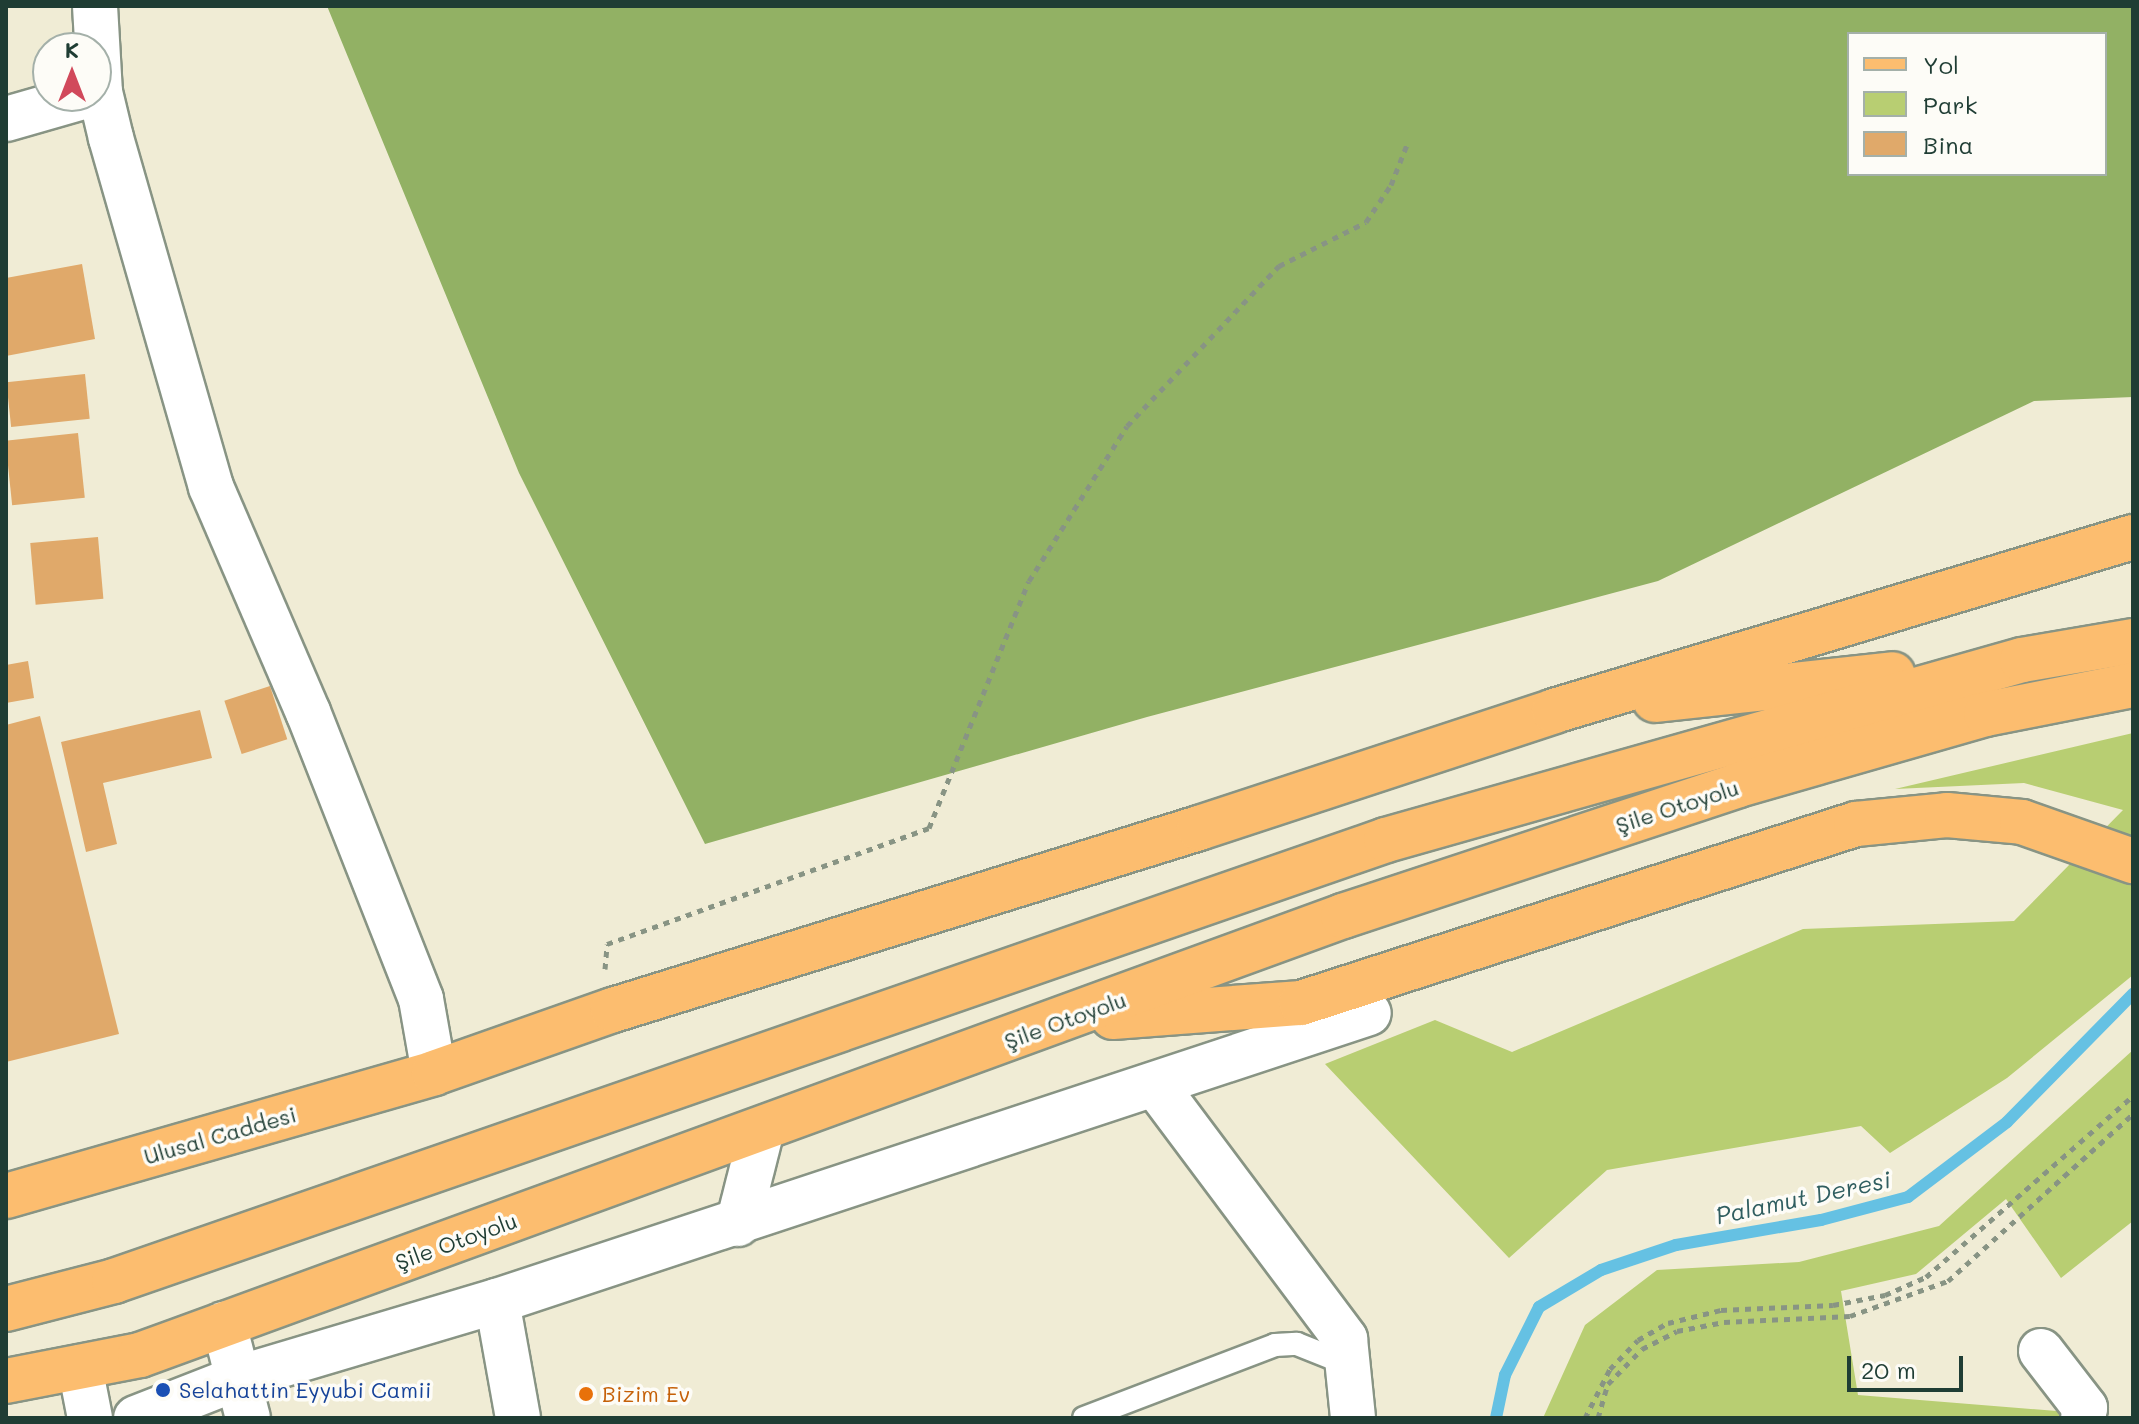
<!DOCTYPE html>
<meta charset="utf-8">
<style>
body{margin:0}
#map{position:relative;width:2139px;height:1424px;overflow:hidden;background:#f0ecd5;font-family:Mali,sans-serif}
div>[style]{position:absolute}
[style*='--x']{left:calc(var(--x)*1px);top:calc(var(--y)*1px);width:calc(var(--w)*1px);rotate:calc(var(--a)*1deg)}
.green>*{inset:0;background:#b8ce72}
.forest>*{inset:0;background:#92b164}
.stream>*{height:12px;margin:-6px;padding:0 6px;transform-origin:6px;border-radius:6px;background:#65c1e3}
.building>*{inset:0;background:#e0a96a;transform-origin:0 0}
.path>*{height:5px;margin-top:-2.5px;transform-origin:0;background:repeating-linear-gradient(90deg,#889484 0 6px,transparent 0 12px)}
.roads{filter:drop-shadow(2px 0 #889484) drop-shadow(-2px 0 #889484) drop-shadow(0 2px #889484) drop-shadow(0 -2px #889484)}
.lane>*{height:22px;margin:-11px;padding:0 11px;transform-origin:11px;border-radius:11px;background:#fff}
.street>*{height:44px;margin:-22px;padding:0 22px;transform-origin:22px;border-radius:22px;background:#fff}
.primary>*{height:44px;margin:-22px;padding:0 22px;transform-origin:22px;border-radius:22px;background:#fcbd6f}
.highway>*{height:44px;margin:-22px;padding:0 22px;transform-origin:22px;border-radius:22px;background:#fcbd6f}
.dots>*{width:22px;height:22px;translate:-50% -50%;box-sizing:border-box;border:4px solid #fdfcf7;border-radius:50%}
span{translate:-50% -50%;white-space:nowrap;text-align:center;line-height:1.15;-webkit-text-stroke:7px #fdfcf7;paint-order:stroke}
.street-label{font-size:22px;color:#1f3d34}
.transit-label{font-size:22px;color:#164399}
.left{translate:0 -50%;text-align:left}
.food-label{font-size:22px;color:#c56008}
.water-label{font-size:24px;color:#305e60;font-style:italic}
.frame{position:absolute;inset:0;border:8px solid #1f3d34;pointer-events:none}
.legend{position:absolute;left:1847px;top:32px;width:260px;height:144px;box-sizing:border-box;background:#fdfcf7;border:2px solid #a4b0a9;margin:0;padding:10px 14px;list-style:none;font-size:24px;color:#1f3d34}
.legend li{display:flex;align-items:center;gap:16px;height:40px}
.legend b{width:40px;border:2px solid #a4b0a9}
.north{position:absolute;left:32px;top:32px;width:80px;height:80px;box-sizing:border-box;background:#fdfcf7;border:2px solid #a4b0a9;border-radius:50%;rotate:0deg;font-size:22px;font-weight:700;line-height:32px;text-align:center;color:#1f3d34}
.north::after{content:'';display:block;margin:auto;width:28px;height:36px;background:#d1495b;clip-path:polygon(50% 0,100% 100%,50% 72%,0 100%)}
.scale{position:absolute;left:1847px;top:1356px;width:116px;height:36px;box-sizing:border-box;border:4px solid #1f3d34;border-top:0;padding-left:10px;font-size:24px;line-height:28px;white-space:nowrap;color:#1f3d34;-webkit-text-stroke:6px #fdfcf7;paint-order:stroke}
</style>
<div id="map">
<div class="green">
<i style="clip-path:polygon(2133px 733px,2133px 975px,2007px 1078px,1890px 1153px,1861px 1126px,1607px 1170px,1509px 1258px,1325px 1064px,1435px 1020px,1512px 1052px,1803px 929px,2014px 921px,2123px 810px,2024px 783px,1895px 789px)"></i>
<i style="clip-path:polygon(2133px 1050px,2133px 1221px,2061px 1278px,2006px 1199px,1916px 1274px,1841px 1291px,1858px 1395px,2069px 1412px,2067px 1418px,1543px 1418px,1585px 1325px,1657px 1270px,1799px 1262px,1939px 1226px)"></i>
</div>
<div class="forest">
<i style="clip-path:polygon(evenodd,327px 6px,2133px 6px,2133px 397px,2034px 401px,1658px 581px,1147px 717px,705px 844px,519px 473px,327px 6px,1849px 34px,2105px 34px,2105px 174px,1849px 174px,1849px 34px)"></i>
</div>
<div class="stream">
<i style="--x:1496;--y:1418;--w:44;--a:-78.2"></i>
<i style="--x:1505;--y:1375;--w:76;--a:-63.4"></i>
<i style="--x:1539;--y:1307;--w:72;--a:-30.8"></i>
<i style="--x:1601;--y:1270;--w:79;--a:-18.4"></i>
<i style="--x:1676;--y:1245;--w:147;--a:-9.8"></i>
<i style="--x:1821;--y:1220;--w:90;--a:-14.8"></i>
<i style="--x:1908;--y:1197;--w:124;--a:-37.1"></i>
<i style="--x:2007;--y:1122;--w:180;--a:-45.5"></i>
</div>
<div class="building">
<i style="clip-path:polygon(82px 264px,95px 339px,6px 356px,6px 278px)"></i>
<i style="left:85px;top:374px;width:45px;height:79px;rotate:84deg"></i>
<i style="left:78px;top:433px;width:65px;height:73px;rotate:84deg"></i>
<i style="left:98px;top:537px;width:62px;height:68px;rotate:85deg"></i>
<i style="clip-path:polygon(28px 661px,34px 698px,6px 703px,6px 665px)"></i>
<i style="left:270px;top:686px;width:56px;height:48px;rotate:72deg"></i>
<i style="clip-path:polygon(200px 710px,212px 758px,103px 783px,117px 844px,86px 852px,61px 742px)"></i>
<i style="clip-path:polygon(40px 716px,119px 1034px,6px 1062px,6px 725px)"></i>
</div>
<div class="path">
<i style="--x:605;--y:969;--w:25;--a:-85"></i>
<i style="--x:607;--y:944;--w:342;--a:-19.8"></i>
<i style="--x:929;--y:828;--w:266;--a:-68"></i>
<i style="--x:1029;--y:581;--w:183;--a:-57.7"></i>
<i style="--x:1127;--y:426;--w:221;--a:-46.5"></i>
<i style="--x:1279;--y:266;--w:97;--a:-26.8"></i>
<i style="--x:1366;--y:222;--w:45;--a:-56"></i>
<i style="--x:1391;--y:185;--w:46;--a:-68.4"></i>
<i style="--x:1585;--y:1418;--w:55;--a:-63"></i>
<i style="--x:1610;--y:1369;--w:40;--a:-46"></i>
<i style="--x:1638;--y:1340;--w:34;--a:-30"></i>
<i style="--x:1668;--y:1323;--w:55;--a:-13.8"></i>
<i style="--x:1721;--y:1310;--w:112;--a:-2.6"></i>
<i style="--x:1833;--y:1305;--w:53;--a:-10.9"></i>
<i style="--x:1885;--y:1295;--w:45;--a:-23.7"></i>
<i style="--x:1926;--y:1277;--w:275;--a:-41.2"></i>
<i style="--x:1598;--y:1418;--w:35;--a:-74"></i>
<i style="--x:1608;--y:1384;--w:49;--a:-45.8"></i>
<i style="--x:1642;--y:1349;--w:39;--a:-27"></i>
<i style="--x:1677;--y:1331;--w:48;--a:-10.8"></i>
<i style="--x:1724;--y:1322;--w:126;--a:-2.7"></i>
<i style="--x:1850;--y:1316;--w:104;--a:-19.7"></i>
<i style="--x:1948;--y:1281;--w:249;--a:-42.1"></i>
</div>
<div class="roads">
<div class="lane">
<i style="--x:1084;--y:1418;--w:204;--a:-20.9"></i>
<i style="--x:1275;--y:1345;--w:22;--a:-3"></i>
<i style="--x:1297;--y:1344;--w:54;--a:21.8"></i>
</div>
<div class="street">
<i style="--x:95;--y:6;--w:86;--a:86.7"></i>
<i style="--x:100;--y:92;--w:47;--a:76.6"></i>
<i style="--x:111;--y:138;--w:363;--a:74"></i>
<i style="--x:211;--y:487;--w:245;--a:66.7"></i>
<i style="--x:308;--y:712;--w:308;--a:68.5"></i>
<i style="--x:421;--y:999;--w:75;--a:80"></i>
<i style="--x:6;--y:119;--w:83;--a:-16"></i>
<i style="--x:1156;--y:1086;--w:316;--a:53.2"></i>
<i style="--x:1345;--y:1339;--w:79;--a:84.2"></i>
<i style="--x:738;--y:1224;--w:94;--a:-75.8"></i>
<i style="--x:497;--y:1301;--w:119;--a:79.8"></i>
<i style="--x:224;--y:1324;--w:97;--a:75.7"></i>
<i style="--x:2041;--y:1351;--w:72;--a:52.3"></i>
<i style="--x:2085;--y:1408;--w:10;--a:101"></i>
<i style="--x:80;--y:1367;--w:52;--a:78.9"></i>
<i style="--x:136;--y:1418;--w:110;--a:-21.4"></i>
<i style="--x:238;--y:1378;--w:270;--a:-16.6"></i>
<i style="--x:497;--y:1301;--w:918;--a:-18.28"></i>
</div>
<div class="primary">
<i style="--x:6;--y:1196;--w:445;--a:-16"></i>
</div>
<div class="highway">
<i style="--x:1655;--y:700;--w:239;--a:-6.2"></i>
<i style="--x:1113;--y:1017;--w:189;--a:-4.3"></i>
<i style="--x:1301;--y:1003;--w:583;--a:-17.88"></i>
<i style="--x:1856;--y:824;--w:91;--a:-5.6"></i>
<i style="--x:1947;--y:815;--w:75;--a:5.3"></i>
<i style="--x:2022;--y:822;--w:118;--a:19.4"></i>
<i style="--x:434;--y:1073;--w:190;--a:-19.4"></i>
<i style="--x:613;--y:1010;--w:614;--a:-17.25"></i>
<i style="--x:1199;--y:828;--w:374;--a:-18.2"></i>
<i style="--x:1554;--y:711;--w:605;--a:-16.73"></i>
<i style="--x:6;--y:1309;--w:112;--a:-14.5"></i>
<i style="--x:114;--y:1281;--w:1346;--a:-19.12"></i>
<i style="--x:1386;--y:840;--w:661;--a:-15.8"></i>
<i style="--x:2022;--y:660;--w:113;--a:-9.7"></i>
<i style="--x:6;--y:1381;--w:136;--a:-11"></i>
<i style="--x:140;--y:1355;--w:1281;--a:-20.05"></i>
<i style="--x:1343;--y:916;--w:416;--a:-18.3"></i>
<i style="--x:1738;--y:785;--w:258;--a:-16"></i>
<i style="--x:1986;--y:714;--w:150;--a:-11.2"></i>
</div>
</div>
<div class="dots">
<i style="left:163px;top:1390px;background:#1a4fb4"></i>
<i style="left:586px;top:1394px;background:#e8710a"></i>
</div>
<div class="street-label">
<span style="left:1677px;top:806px;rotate:-18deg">Şile Otoyolu</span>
<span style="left:1065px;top:1020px;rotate:-20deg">Şile Otoyolu</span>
<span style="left:220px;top:1135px;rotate:-16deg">Ulusal Caddesi</span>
<span style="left:456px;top:1241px;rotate:-20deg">Şile Otoyolu</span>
</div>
<div class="transit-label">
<span class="left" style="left:179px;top:1390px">Selahattin Eyyubi Camii</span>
</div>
<div class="food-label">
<span class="left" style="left:602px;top:1394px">Bizim Ev</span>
</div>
<div class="water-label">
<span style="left:1803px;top:1197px;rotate:-12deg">Palamut Deresi</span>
</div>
<div class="frame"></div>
<ul class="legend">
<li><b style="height:10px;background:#fcbd6f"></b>Yol</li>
<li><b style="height:22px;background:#b8ce72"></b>Park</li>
<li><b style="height:22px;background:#e0a96a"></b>Bina</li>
</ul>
<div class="north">K</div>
<div class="scale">20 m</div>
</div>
